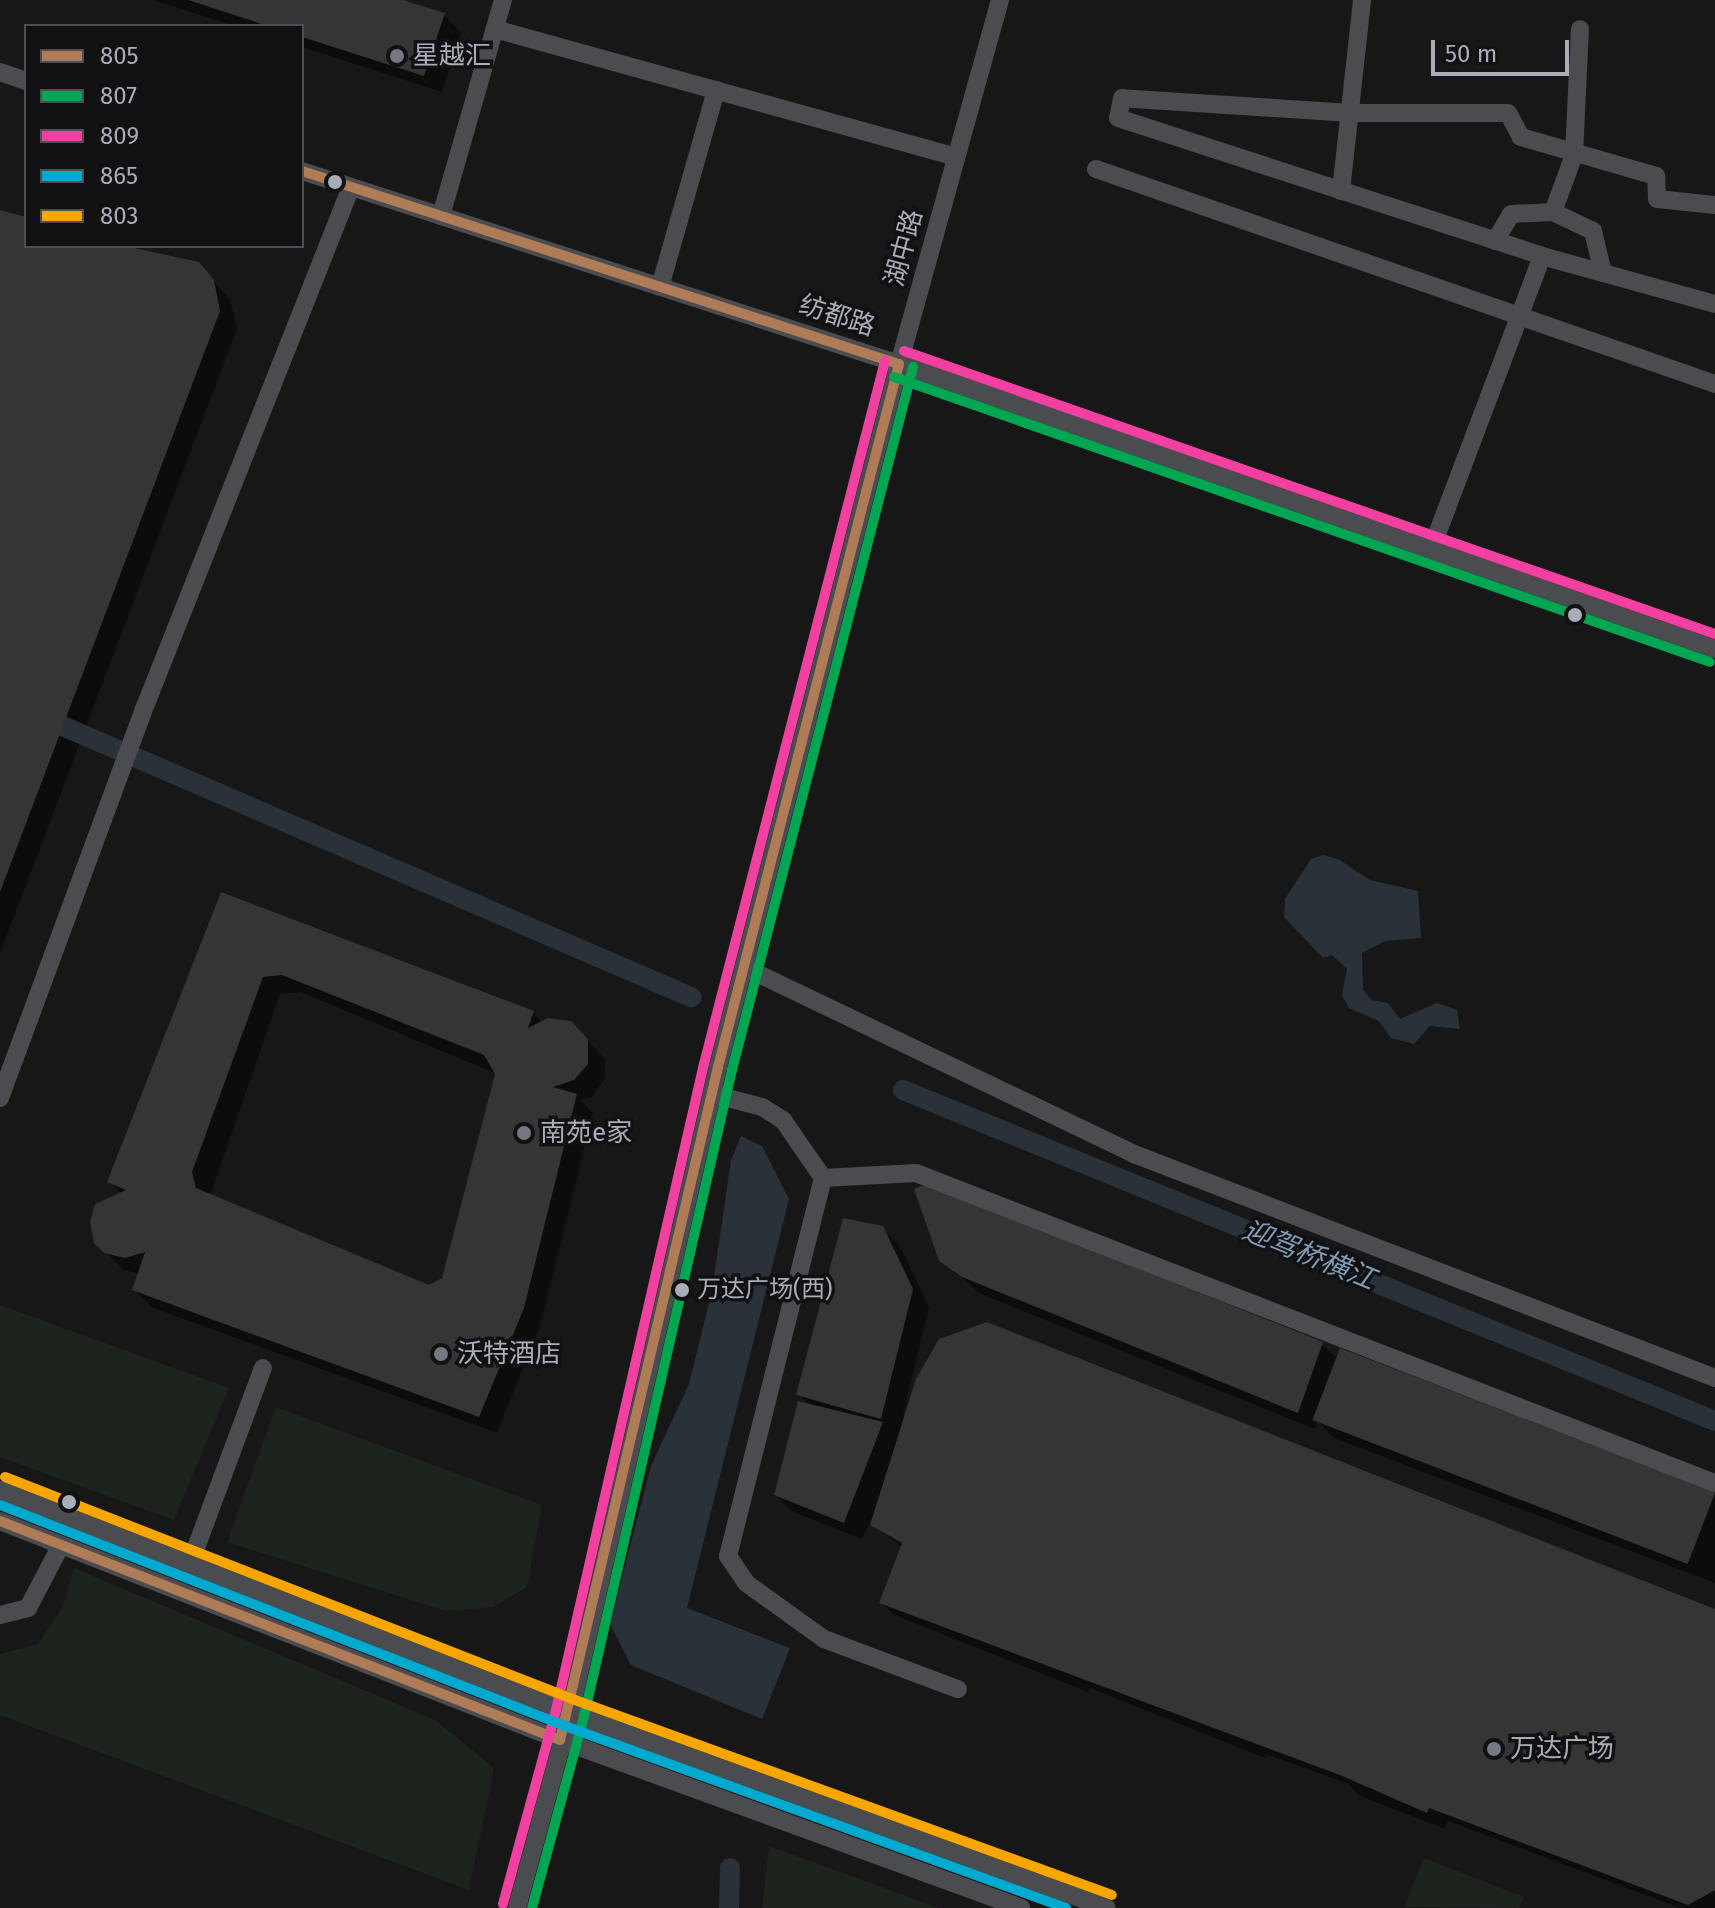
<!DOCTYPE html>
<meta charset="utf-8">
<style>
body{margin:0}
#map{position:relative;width:1715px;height:1908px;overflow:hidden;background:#171717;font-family:"Fira Sans","Noto Sans SC",sans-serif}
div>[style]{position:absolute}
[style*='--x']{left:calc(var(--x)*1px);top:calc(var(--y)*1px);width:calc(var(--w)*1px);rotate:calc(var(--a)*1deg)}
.green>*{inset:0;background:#1d241e}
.water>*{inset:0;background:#2a3239}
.shadow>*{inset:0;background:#0007}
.canal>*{height:20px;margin:-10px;padding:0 10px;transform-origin:10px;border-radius:10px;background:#2a3239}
.building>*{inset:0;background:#353536;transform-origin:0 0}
.minor>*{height:18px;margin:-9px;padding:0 9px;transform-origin:9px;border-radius:9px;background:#4b4c50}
.bus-1>*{height:10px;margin:-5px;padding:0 5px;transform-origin:5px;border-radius:5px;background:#b07c57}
.bus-2>*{height:10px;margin:-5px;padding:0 5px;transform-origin:5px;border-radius:5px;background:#00a651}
.bus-3>*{height:10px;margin:-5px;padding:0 5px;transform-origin:5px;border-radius:5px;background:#f240a1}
.bus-4>*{height:10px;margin:-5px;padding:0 5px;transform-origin:5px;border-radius:5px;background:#00a9ce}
.bus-5>*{height:10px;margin:-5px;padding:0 5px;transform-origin:5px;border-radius:5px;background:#f7a600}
.dots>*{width:22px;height:22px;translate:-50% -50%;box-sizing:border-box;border:4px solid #111113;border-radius:50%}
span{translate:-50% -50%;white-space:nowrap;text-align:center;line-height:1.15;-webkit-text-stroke:7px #111113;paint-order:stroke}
.bus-label{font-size:24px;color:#a8adb8}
.left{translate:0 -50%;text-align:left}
.poi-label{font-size:26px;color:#a8adb8}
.street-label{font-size:26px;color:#a8adb8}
.water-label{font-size:28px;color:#7f9bb3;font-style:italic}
.legend{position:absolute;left:24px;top:24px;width:280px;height:224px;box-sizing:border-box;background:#111113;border:2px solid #4d4f55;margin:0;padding:10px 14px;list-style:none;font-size:24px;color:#a8adb8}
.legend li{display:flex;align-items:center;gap:16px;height:40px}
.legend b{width:40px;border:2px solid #4d4f55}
.scale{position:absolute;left:1431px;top:40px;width:138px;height:36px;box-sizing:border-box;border:4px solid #a8adb8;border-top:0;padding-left:10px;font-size:24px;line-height:28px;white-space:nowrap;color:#a8adb8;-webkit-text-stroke:6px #111113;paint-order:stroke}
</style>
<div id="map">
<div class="green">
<i style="clip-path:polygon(0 1305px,229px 1388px,174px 1520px,0 1457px)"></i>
<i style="clip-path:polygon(276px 1407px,542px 1505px,527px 1587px,493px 1607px,446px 1611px,227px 1542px)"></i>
<i style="clip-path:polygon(74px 1568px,435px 1720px,494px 1768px,469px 1890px,0 1715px,0 1654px,38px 1644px,63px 1606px)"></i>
<i style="clip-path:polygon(769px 1846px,939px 1908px,762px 1908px)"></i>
<i style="clip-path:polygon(1424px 1858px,1524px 1897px,1519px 1908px,1404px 1907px)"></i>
</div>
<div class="water">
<i style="clip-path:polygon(1323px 855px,1338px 859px,1370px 880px,1418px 891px,1421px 938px,1385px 941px,1362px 953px,1363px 989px,1371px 1000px,1388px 1003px,1400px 1019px,1437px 1003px,1457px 1010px,1460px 1029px,1430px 1026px,1414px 1044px,1391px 1038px,1379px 1021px,1349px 1008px,1342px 995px,1347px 969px,1332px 955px,1323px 958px,1284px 917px,1285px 899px,1311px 859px)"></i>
<i style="clip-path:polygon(741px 1136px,762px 1146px,789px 1199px,687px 1608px,790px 1648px,762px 1719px,631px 1665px,610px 1624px,651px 1466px,689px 1384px,712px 1291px,731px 1160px)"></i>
</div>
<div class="shadow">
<i style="clip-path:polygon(153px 0,397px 0,444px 15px,461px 32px,442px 92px,302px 47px,302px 26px,235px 26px)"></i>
<i style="clip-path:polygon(0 212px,26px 219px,26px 246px,118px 246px,198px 264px,230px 299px,237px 329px,0 954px)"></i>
<i style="clip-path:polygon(evenodd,222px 894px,533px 1013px,543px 1023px,570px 1023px,605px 1059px,604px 1081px,591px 1097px,581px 1100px,593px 1113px,540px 1326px,497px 1433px,151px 1307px,134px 1289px,140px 1274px,124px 1270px,96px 1242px,122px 1194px,109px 1181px,222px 894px,301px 992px,497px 1074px,443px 1279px,430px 1287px,210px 1196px,280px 994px,301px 992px)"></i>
<i style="clip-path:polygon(882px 1228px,900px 1246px,929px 1307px,903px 1415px,1715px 1611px,1715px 1908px,1680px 1908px,1448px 1821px,1445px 1829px,1358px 1795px,1348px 1784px,1266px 1754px,1265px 1758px,1090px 1688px,1088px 1692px,894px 1615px,881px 1602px,902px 1547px,872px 1524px,876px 1510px,862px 1539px,793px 1512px,776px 1495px,810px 1406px,798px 1394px)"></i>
<i style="clip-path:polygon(941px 1260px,1322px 1344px,1338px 1360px,1715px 1495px,1715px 1583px,1334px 1438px,1318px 1421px,1315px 1429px,981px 1294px)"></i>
</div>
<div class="canal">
<i style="--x:0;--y:699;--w:753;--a:23.33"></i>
<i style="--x:903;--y:1090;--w:877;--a:22.18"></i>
<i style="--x:729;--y:1908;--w:40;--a:-88.6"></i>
</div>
<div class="building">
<i style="clip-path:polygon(188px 0,403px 0,445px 13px,424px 76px,302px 37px,302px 26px,268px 26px)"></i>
<i style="clip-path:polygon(0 210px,26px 217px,26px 246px,125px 246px,199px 262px,214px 280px,220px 311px,0 892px)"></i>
<i style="clip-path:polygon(evenodd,221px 892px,534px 1011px,528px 1028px,548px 1018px,571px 1021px,588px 1039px,588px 1064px,574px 1080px,553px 1087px,577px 1094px,524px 1308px,479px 1417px,132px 1290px,145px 1252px,125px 1258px,104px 1253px,94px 1243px,90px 1222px,95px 1204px,126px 1190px,107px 1182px,221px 892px,282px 975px,484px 1055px,495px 1074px,442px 1278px,429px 1285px,196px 1188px,192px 1172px,263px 977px,282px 975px)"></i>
<i style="clip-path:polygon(927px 1184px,1323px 1342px,1298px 1413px,962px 1277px,939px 1261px,914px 1189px)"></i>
<i style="clip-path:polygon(843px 1218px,883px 1226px,913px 1289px,881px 1419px,796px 1395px)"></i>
<i style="clip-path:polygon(987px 1322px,1715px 1609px,1715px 1890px,1688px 1905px,1429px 1808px,1427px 1813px,1340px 1775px,879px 1603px,902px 1543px,870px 1525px,916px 1379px,939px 1339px)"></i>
<i style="left:1340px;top:1348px;width:402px;height:77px;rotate:21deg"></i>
<i style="clip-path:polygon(798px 1401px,883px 1422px,844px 1523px,774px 1495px)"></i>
</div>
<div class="minor">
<i style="--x:495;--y:29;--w:478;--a:15.5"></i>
<i style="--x:0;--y:72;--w:28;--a:19"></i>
<i style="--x:1096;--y:169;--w:655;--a:19.15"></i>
<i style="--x:302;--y:171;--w:627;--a:17.92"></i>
<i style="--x:899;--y:364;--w:864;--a:19.25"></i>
<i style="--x:1341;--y:191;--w:192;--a:-83.7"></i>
<i style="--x:1715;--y:205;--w:58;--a:-174.1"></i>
<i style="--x:1657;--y:199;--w:23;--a:-92"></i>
<i style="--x:1656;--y:176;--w:141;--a:-163.9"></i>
<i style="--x:1521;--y:137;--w:27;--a:-118"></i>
<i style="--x:1508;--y:113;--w:157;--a:180"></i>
<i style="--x:1351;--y:113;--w:229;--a:-176.3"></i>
<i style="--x:1122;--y:98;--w:20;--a:101"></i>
<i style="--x:1118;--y:118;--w:446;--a:18"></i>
<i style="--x:1542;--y:256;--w:180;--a:15.5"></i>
<i style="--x:1553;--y:212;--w:61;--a:-69.8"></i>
<i style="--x:1574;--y:155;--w:126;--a:-87.3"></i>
<i style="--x:441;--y:216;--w:225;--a:-74"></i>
<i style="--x:1495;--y:241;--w:31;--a:-59"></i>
<i style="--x:1511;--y:214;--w:42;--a:-2.7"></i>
<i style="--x:1553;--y:212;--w:44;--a:25.4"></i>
<i style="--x:1593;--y:231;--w:43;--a:76.6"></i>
<i style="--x:660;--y:287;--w:205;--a:-74.1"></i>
<i style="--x:1431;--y:550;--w:314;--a:-69.3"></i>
<i style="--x:744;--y:967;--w:433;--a:25.6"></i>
<i style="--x:1134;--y:1154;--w:623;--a:21.08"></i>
<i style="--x:712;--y:1094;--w:52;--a:14.6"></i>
<i style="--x:762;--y:1107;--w:25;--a:32"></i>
<i style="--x:783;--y:1120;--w:70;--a:55.4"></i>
<i style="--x:823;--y:1178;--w:93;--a:-3.1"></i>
<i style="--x:916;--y:1173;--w:857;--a:21.21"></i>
<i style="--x:0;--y:1098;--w:420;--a:-69.7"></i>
<i style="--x:146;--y:704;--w:556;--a:-68.37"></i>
<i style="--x:823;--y:1178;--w:390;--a:104.1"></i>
<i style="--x:728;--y:1556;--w:32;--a:56"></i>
<i style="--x:746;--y:1583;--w:96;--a:35.7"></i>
<i style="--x:824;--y:1639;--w:143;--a:20.5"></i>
<i style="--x:0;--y:1490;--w:612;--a:21.37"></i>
<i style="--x:570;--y:1713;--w:571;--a:19.96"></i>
<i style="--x:0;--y:1521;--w:601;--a:21.36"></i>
<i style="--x:560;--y:1740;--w:491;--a:20"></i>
<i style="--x:190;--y:1564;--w:209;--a:-69.6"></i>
<i style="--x:0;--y:1615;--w:29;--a:-14"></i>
<i style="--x:28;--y:1608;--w:71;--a:-62.4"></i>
<i style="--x:517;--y:1908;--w:202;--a:-74.8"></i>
<i style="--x:570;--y:1713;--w:663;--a:-77.1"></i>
<i style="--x:718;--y:1067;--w:726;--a:-75.56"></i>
<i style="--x:899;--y:364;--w:378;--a:-74.5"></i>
</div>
<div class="bus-1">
<i style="--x:302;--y:171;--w:627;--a:17.92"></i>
<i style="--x:0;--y:1521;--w:601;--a:21.36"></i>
<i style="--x:560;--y:1740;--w:691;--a:-76.79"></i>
<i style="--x:718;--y:1067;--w:726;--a:-75.56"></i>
</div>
<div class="bus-2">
<i style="--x:894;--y:377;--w:864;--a:19.25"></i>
<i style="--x:532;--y:1908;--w:199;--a:-74.8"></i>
<i style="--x:584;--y:1716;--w:663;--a:-77.1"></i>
<i style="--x:732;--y:1070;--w:726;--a:-75.56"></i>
</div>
<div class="bus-3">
<i style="--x:904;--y:351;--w:859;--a:19.24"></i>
<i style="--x:503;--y:1904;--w:201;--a:-74.7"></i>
<i style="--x:556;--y:1710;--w:663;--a:-77.1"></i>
<i style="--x:704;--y:1064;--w:726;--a:-75.56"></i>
</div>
<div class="bus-4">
<i style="--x:0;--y:1505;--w:607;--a:21.36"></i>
<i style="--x:565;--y:1726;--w:533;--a:19.96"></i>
</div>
<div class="bus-5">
<i style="--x:5;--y:1477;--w:612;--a:21.37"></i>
<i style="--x:575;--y:1700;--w:571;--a:19.96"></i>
</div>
<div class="dots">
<i style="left:397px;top:56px;background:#757880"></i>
<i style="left:335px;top:182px;background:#a8adb8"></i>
<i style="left:1575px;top:615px;background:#a8adb8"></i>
<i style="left:524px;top:1133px;background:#757880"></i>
<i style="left:682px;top:1290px;background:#a8adb8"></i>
<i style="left:441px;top:1354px;background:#757880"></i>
<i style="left:69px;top:1502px;background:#a8adb8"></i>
<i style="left:1494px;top:1749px;background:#757880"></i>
</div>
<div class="bus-label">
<span class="left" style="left:697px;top:1290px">万达广场(西)</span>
</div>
<div class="poi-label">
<span class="left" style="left:413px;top:56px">星越汇</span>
<span class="left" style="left:540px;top:1133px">南苑e家</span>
<span class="left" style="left:457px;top:1354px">沃特酒店</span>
<span class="left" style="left:1510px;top:1749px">万达广场</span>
</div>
<div class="street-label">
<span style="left:904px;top:248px;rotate:-75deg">湖中路</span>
<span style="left:837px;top:316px;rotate:18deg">纺都路</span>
</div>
<div class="water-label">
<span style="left:1309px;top:1255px;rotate:22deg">迎驾桥横江</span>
</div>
<ul class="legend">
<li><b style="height:10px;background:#b07c57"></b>805</li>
<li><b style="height:10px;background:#00a651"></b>807</li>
<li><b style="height:10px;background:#f240a1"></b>809</li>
<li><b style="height:10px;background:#00a9ce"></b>865</li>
<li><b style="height:10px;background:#f7a600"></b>803</li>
</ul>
<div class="scale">50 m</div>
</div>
